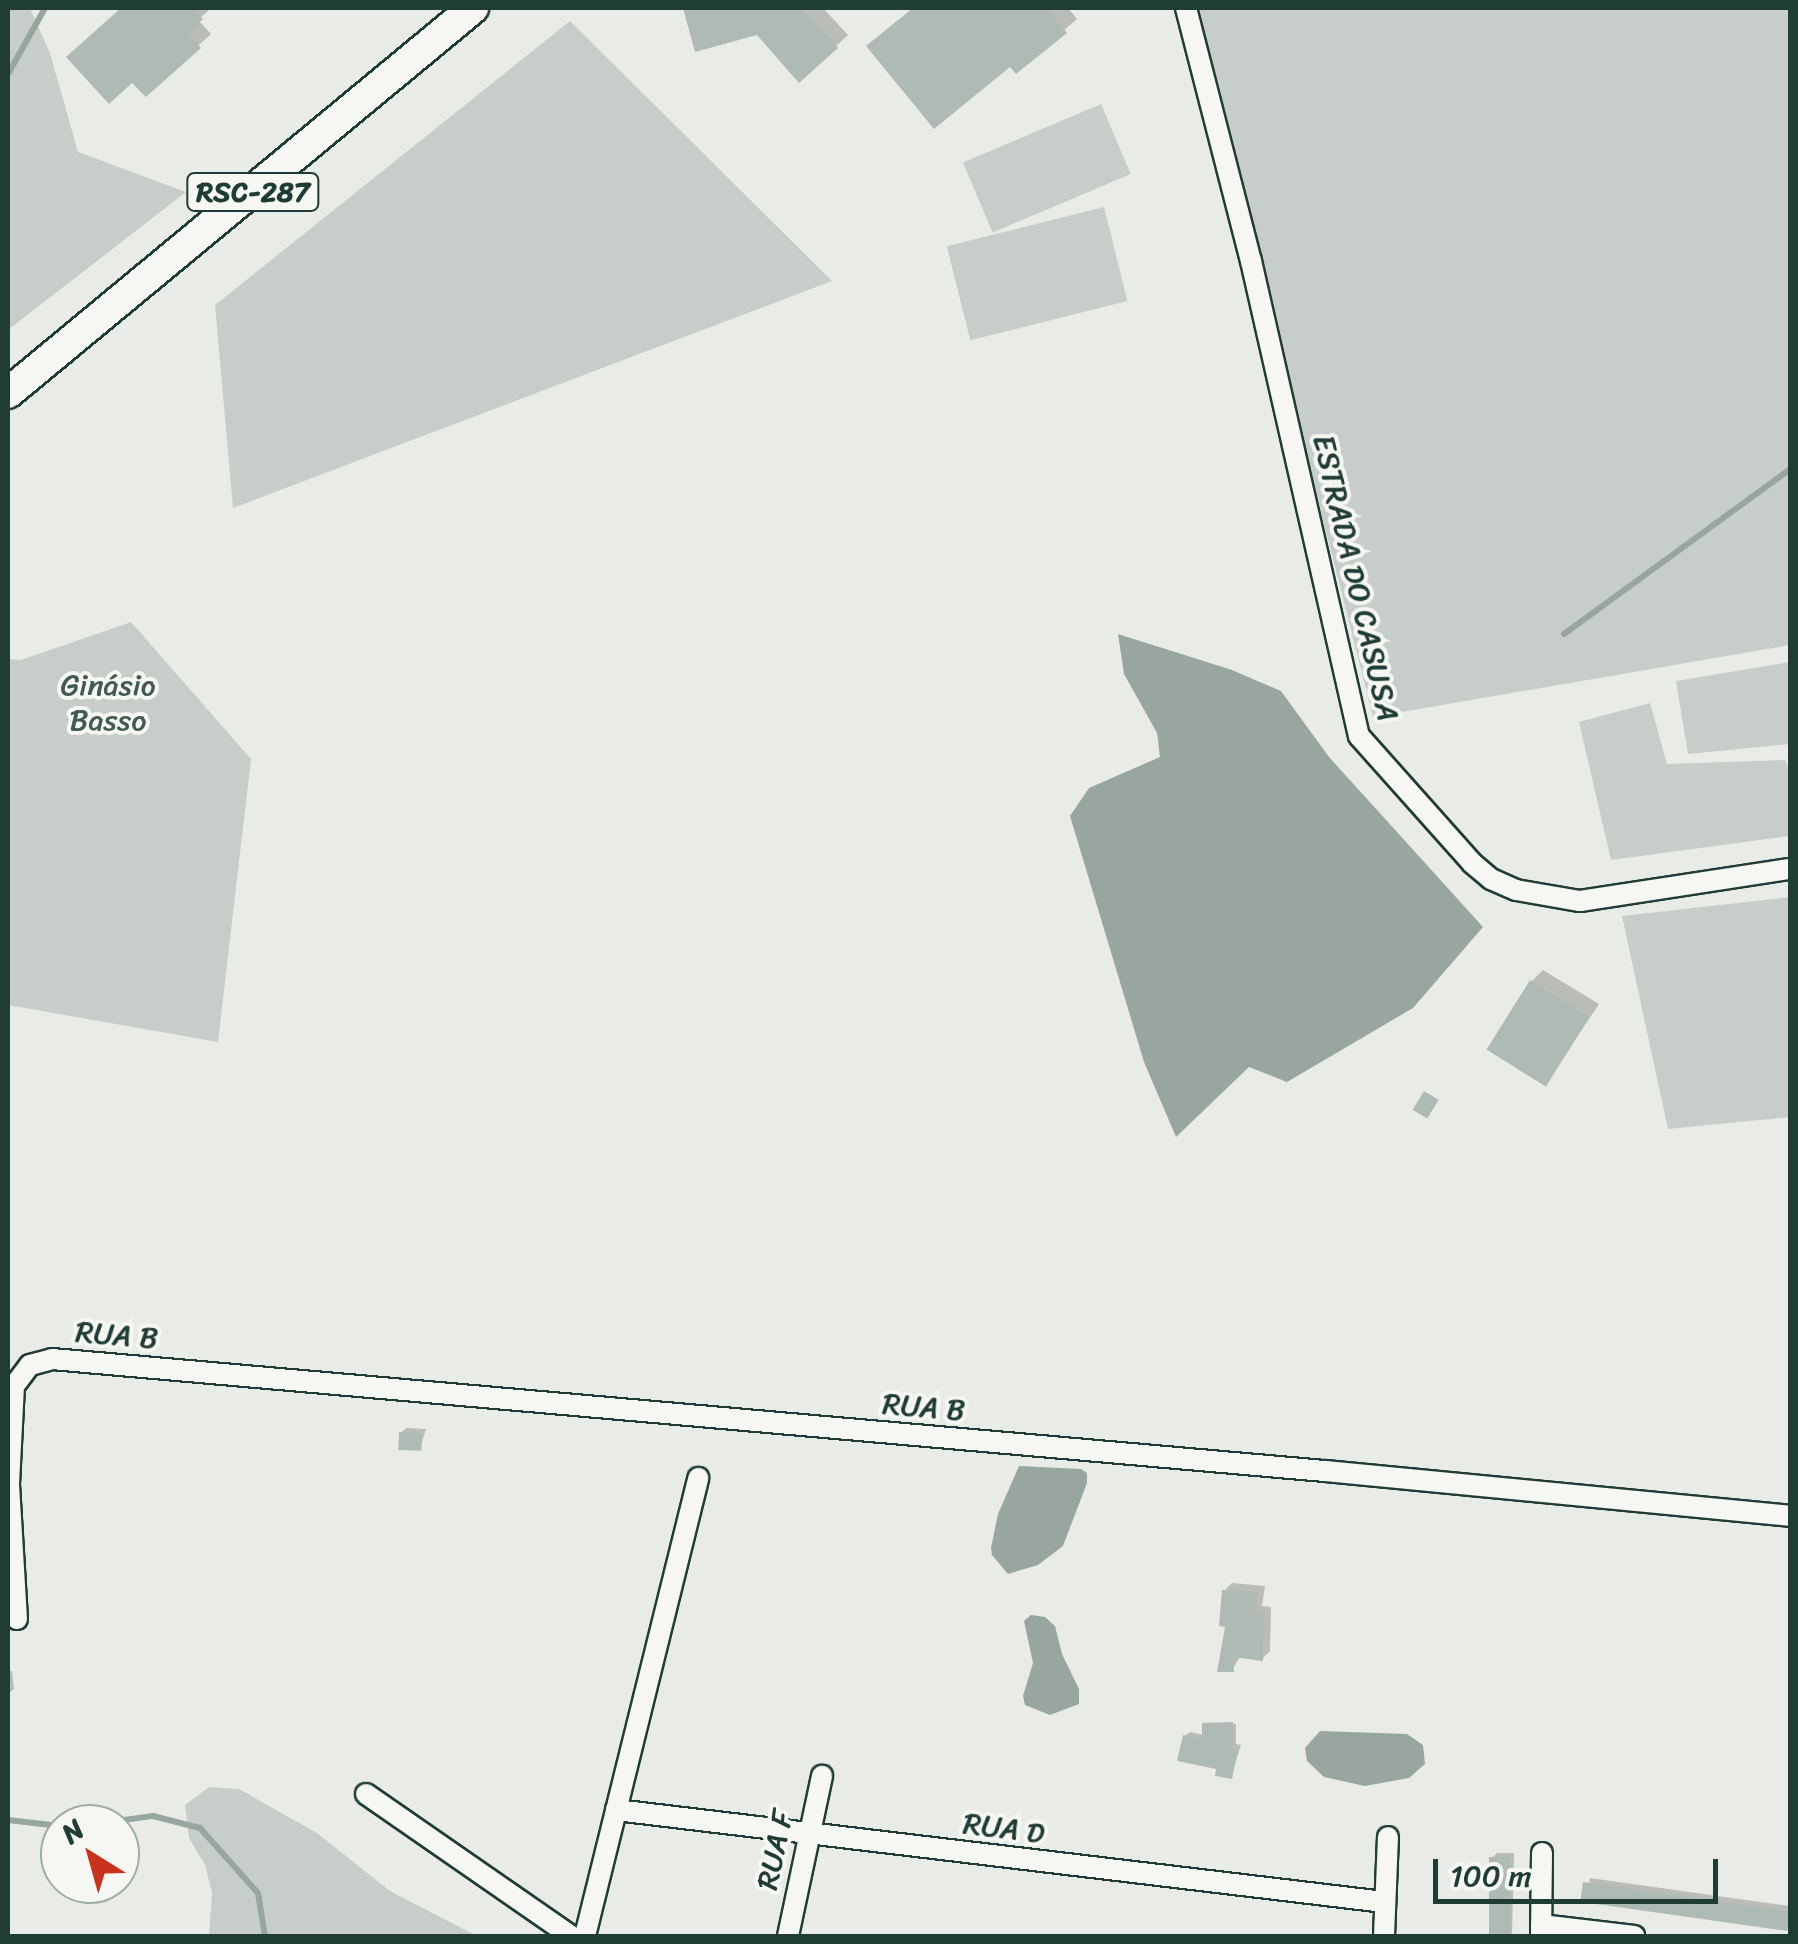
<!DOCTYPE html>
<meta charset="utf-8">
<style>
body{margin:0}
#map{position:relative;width:1798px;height:1944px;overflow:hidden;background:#e9ebe7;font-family:Sriracha,sans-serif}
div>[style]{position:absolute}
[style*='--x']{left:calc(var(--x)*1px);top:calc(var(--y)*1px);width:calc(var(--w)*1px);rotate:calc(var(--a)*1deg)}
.green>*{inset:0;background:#c7cec9;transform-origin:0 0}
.water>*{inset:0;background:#99a6a0}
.shadow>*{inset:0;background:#0003;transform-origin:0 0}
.stream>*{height:6px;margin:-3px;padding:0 3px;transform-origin:3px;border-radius:3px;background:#99a6a0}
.building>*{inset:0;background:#b0bab5;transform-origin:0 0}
.roads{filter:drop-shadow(2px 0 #1f3d34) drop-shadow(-2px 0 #1f3d34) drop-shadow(0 2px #1f3d34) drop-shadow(0 -2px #1f3d34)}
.minor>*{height:20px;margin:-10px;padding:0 10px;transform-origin:10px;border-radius:10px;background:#f6f6f2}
.highway>*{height:30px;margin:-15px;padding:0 15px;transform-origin:15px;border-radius:15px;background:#f6f6f2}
span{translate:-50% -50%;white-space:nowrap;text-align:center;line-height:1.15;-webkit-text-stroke:8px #f6f6f2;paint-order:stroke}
.shield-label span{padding:2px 8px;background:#f6f6f2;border:2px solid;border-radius:8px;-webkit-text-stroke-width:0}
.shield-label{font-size:28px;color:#1f3d34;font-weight:700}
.street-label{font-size:30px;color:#1f3d34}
.park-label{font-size:30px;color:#415a52}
.frame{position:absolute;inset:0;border:10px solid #1f3d34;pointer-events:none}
.north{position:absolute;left:40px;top:1804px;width:100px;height:100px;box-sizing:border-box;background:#f6f6f2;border:2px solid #a0aca6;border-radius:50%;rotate:323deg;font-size:28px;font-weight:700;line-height:40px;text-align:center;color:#1f3d34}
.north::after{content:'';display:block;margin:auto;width:35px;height:45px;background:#c8321e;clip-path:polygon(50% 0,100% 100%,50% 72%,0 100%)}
.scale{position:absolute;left:1433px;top:1859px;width:285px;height:45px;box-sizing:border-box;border:5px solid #1f3d34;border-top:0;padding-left:12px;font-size:30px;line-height:35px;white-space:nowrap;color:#1f3d34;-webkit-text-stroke:8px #f6f6f2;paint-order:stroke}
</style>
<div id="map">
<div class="green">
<i style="clip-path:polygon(8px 8px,30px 8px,50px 53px,78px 152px,186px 192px,8px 330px)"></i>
<i style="clip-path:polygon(1194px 8px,1790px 8px,1790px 645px,1373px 717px)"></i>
<i style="clip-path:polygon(570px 21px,832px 281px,233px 508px,215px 305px)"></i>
<i style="left:1101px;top:104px;width:76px;height:150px;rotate:67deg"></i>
<i style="left:1104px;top:207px;width:97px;height:162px;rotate:76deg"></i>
<i style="clip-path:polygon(131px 622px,251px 759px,218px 1042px,8px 1005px,8px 659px,21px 660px)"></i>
<i style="clip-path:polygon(1790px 662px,1790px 744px,1688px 754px,1676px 681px)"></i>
<i style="clip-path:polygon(1650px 703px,1667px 764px,1785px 760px,1790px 771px,1790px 836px,1611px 860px,1579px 722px)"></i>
<i style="clip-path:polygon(1790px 897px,1790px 1117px,1668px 1129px,1622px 916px)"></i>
<i style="clip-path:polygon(209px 1787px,239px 1789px,317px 1833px,390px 1891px,477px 1936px,209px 1936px,212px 1893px,205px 1865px,189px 1838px,185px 1805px)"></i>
</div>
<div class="water">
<i style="clip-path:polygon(1118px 634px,1232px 670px,1281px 691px,1329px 757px,1483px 927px,1413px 1008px,1287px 1082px,1249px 1067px,1176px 1137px,1144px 1062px,1070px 816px,1089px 788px,1160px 757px,1157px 733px,1124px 674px)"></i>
<i style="clip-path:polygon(1019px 1466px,1081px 1469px,1087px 1473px,1087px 1483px,1063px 1546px,1038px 1565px,1008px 1574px,992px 1555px,991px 1548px,998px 1514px)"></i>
<i style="clip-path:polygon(1031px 1615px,1045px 1617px,1055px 1626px,1062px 1654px,1079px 1689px,1079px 1704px,1050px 1715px,1025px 1705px,1023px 1696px,1033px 1663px,1024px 1621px)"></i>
<i style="clip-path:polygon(1320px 1731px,1407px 1734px,1423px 1745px,1425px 1764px,1409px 1778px,1365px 1786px,1324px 1777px,1307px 1761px,1305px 1748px)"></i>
</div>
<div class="shadow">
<i style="clip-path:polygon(123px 8px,211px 8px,198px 20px,211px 34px,146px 94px,132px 79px,81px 46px)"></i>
<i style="clip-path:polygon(686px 8px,823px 8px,848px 35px,836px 46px,758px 32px,697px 49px)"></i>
<i style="clip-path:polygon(914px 8px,1068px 8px,1077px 19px,1016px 71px,1011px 64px,881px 34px)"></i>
<i style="clip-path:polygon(1543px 970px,1599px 1004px,1546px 1083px,1532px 981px)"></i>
<i style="clip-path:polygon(406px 1428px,426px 1429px,420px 1448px,401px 1433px)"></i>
<i style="clip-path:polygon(1232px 1583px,1265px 1586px,1262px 1606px,1271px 1607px,1270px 1651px,1262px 1659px,1241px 1655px,1233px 1669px,1224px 1591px)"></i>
<i style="clip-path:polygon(8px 1671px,12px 1671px,14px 1689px,8px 1694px)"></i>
<i style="clip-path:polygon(1236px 1724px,1236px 1744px,1241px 1745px,1231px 1776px,1185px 1736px,1190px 1732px,1204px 1735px,1205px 1725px)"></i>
<i style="clip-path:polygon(1497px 1853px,1514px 1853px,1512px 1936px,1490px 1936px,1492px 1858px)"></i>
<i style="left:1590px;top:1878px;width:202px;height:23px;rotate:8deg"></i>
</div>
<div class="stream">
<i style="--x:8;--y:74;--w:76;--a:-60.7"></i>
<i style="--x:1564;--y:634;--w:280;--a:-36.1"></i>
<i style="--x:8;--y:1820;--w:52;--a:6.6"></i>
<i style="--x:95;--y:1824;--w:59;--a:-7.9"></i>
<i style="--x:153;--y:1816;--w:49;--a:14.3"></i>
<i style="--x:200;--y:1828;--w:87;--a:48.3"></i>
<i style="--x:258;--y:1893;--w:44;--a:80.8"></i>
</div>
<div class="building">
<i style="clip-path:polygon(121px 8px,192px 8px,203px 19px,188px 33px,201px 48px,146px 97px,132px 83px,109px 104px,66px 57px)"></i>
<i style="clip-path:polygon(683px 8px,801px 8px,838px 48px,799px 83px,757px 35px,695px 52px)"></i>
<i style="clip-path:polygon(913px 8px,1047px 8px,1067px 33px,1016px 74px,1010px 67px,934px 129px,866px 46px)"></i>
<i style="left:1530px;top:980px;width:70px;height:82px;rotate:32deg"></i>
<i style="left:1424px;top:1091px;width:17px;height:22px;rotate:31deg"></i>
<i style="left:399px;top:1432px;width:23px;height:18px;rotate:2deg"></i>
<i style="clip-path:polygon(1222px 1590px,1258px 1592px,1256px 1613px,1264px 1614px,1263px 1661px,1234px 1657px,1234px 1672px,1217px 1672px,1225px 1627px,1219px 1626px)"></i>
<i style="clip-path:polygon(1233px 1722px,1233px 1748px,1238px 1749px,1232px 1779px,1215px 1776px,1216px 1769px,1177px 1761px,1183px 1735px,1202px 1739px,1202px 1723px)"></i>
<i style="left:1489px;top:1857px;width:21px;height:79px"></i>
<i style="left:1583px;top:1882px;width:209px;height:20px;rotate:8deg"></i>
</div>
<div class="roads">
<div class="minor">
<i style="--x:1186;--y:8;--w:261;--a:75.6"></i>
<i style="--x:1251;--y:261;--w:487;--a:77.2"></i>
<i style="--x:1359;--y:736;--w:170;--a:48.3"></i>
<i style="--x:1472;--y:863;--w:25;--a:40"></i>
<i style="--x:1491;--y:879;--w:27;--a:24"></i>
<i style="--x:1516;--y:890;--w:65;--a:9.8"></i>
<i style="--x:1580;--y:901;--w:212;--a:-8.7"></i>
<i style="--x:17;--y:1619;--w:135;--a:-93.4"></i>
<i style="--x:9;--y:1484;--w:98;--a:-87.1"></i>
<i style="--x:14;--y:1386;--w:26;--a:-53"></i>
<i style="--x:30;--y:1365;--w:23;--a:-15"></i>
<i style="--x:52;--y:1359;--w:1278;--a:5.03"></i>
<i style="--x:1325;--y:1471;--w:467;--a:5.5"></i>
<i style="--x:366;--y:1794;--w:249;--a:34.7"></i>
<i style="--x:616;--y:1810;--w:773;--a:6.83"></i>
<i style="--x:1541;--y:1925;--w:94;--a:6.7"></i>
<i style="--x:585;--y:1936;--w:472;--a:-76.1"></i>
<i style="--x:788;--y:1936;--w:164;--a:-78"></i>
<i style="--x:1384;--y:1936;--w:99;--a:-87.7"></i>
<i style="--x:1541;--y:1936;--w:83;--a:-89.3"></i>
</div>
<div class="highway">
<i style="--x:8;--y:393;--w:604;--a:-39.62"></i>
</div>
</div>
<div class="shield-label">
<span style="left:253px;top:192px">RSC-287</span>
</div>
<div class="street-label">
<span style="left:1356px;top:578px;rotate:77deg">ESTRADA DO CASUSA</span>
<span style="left:117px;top:1335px;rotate:5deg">RUA B</span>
<span style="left:924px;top:1407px;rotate:5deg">RUA B</span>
<span style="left:1004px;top:1828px;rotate:7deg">RUA D</span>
<span style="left:775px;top:1850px;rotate:-78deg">RUA F</span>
</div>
<div class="park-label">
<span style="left:108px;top:702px">Ginásio<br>Basso</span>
</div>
<div class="frame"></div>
<div class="north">N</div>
<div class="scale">100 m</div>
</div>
